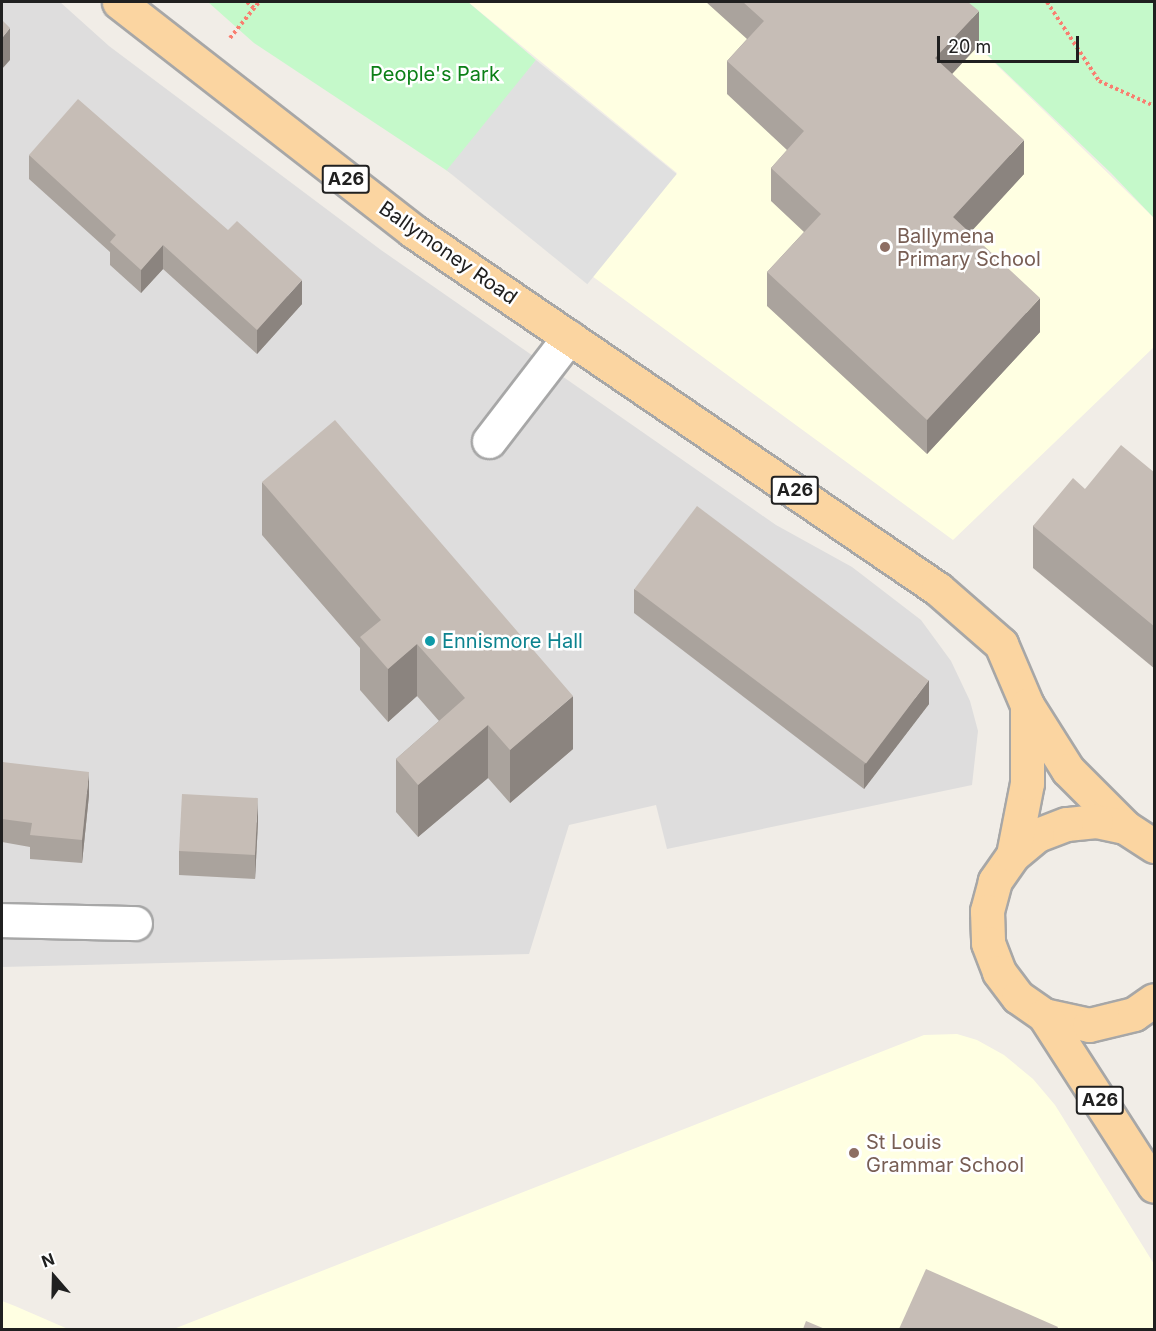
<!DOCTYPE html>
<style>
body{margin:0}
#map{position:relative;width:1156px;height:1331px;overflow:hidden;background:#f1ede7;font-family:Inter,sans-serif}
div>[style]{position:absolute}
[style*='--x']{left:calc(var(--x)*1px);top:calc(var(--y)*1px);width:calc(var(--w)*1px);rotate:calc(var(--a)*1deg)}
.residential>*{inset:0;background:#dedddd}
.education>*{inset:0;background:#ffffe2}
.park>*{inset:0;background:#c5f9ca}
.parking>*{inset:0;background:#e0e0e0;transform-origin:0 0}
.path>*{height:4px;margin-top:-2px;transform-origin:0;background:repeating-linear-gradient(90deg,#f97e70 0 3px,transparent 0 6px)}
.roads{filter:drop-shadow(2px 0 #a7a7a7) drop-shadow(-2px 0 #a7a7a7) drop-shadow(0 2px #a7a7a7) drop-shadow(0 -2px #a7a7a7)}
.street>*{height:33px;margin:-16.5px;padding:0 16.5px;transform-origin:16.5px;border-radius:16.5px;background:#fff}
.primary>*{height:33px;margin:-16.5px;padding:0 16.5px;transform-origin:16.5px;border-radius:16.5px;background:#fbd5a1}
.wall>*{inset:0;background:#aaa39d}
.shaded-wall>*{inset:0;background:#8b847f}
.building>*{inset:0;background:#c6bdb6;transform-origin:0 0}
.dots>*{width:16px;height:16px;translate:-50% -50%;box-sizing:border-box;border:3px solid #fff;border-radius:50%}
span{translate:-50% -50%;white-space:nowrap;text-align:center;line-height:1.15;-webkit-text-stroke:5px #fff;paint-order:stroke}
.shield-label span{padding:2px 4px;background:#fff;border:2px solid;border-radius:4px;-webkit-text-stroke-width:0}
.shield-label{font-size:18px;color:#202020;font-weight:700}
.park-label{font-size:20px;color:#0c8017}
.education-label{font-size:20px;color:#785e54}
.left{translate:0 -50%;text-align:left}
.street-label{font-size:20px;color:#202020}
.culture-label{font-size:20px;color:#0d838f}
.frame{position:absolute;inset:0;border:3px solid #202020;pointer-events:none}
.north{position:absolute;left:24px;top:1247px;width:60px;height:60px;-webkit-text-stroke:4px #fff;paint-order:stroke;rotate:340deg;font-size:16px;font-weight:700;line-height:24px;text-align:center;color:#202020}
.north::after{content:'';display:block;margin:auto;width:21px;height:27px;background:#202020;clip-path:polygon(50% 0,100% 100%,50% 72%,0 100%)}
.scale{position:absolute;left:937px;top:36px;width:142px;height:27px;box-sizing:border-box;border:3px solid #202020;border-top:0;padding-left:8px;font-size:18px;line-height:21px;white-space:nowrap;color:#202020;-webkit-text-stroke:4px #fff;paint-order:stroke}
</style>
<div id="map">
<div class="residential">
<i style="clip-path:polygon(2px 2px,60px 2px,109px 46px,381px 250px,776px 525px,852px 567px,921px 620px,951px 661px,970px 701px,978px 731px,972px 785px,667px 849px,656px 805px,569px 825px,529px 954px,2px 967px)"></i>
</div>
<div class="education">
<i style="clip-path:polygon(468px 2px,932px 2px,1154px 218px,1154px 347px,953px 540px,592px 276px,677px 173px)"></i>
<i style="clip-path:polygon(957px 1034px,977px 1040px,1004px 1055px,1033px 1079px,1055px 1105px,1154px 1264px,1154px 1329px,171px 1330px,924px 1035px)"></i>
<i style="clip-path:polygon(2px 1301px,15px 1306px,68px 1329px,2px 1329px)"></i>
</div>
<div class="park">
<i style="clip-path:polygon(208px 2px,468px 2px,536px 60px,452px 174px,254px 43px)"></i>
<i style="clip-path:polygon(932px 2px,1154px 2px,1154px 218px,1111px 173px)"></i>
</div>
<div class="parking">
<i style="left:536px;top:60px;width:181px;height:142px;rotate:39deg"></i>
</div>
<div class="path">
<i style="--x:247;--y:2;--w:9;--a:41"></i>
<i style="--x:1047;--y:2;--w:95;--a:56.6"></i>
<i style="--x:1099;--y:81;--w:60;--a:24.4"></i>
<i style="--x:230;--y:38;--w:46;--a:-51.1"></i>
</div>
<div class="roads">
<div class="street">
<i style="--x:489;--y:441;--w:131;--a:-52.4"></i>
<i style="--x:2;--y:920;--w:133;--a:1.3"></i>
</div>
<div class="primary">
<i style="--x:119;--y:2;--w:373;--a:37.9"></i>
<i style="--x:413;--y:231;--w:635;--a:34.29"></i>
<i style="--x:938;--y:589;--w:84;--a:41.1"></i>
<i style="--x:1001;--y:644;--w:66;--a:66.9"></i>
<i style="--x:1027;--y:705;--w:77;--a:57.8"></i>
<i style="--x:1068;--y:770;--w:81;--a:45"></i>
<i style="--x:1154;--y:846;--w:35;--a:-147"></i>
<i style="--x:1125;--y:827;--w:30;--a:-168"></i>
<i style="--x:1096;--y:821;--w:30;--a:174"></i>
<i style="--x:1066;--y:824;--w:31;--a:159"></i>
<i style="--x:1037;--y:835;--w:31;--a:140"></i>
<i style="--x:1013;--y:855;--w:32;--a:125"></i>
<i style="--x:995;--y:881;--w:31;--a:105"></i>
<i style="--x:987;--y:911;--w:32;--a:88"></i>
<i style="--x:988;--y:943;--w:31;--a:69"></i>
<i style="--x:999;--y:972;--w:31;--a:53"></i>
<i style="--x:1018;--y:997;--w:32;--a:35"></i>
<i style="--x:1044;--y:1015;--w:46;--a:12.5"></i>
<i style="--x:1089;--y:1025;--w:46;--a:-13.7"></i>
<i style="--x:1134;--y:1014;--w:24;--a:-35"></i>
<i style="--x:1013;--y:855;--w:73;--a:-79"></i>
<i style="--x:1027;--y:783;--w:78;--a:-90"></i>
<i style="--x:1044;--y:1015;--w:203;--a:57.2"></i>
</div>
</div>
<div class="wall">
<i style="clip-path:polygon(706px 2px,968px 2px,979px 45px,952px 74px,1024px 174px,970px 233px,1040px 332px,927px 454px,767px 306px,767px 272px,804px 232px,771px 201px,771px 168px,787px 150px,727px 94px,727px 61px,747px 39px)"></i>
<i style="clip-path:polygon(29px 155px,302px 304px,257px 354px,163px 269px,141px 293px,110px 265px,110px 252px,29px 179px)"></i>
<i style="clip-path:polygon(1155px 473px,1155px 669px,1033px 568px,1033px 526px,1085px 489px)"></i>
<i style="clip-path:polygon(262px 482px,573px 749px,510px 803px,488px 778px,418px 837px,396px 812px,396px 759px,439px 721px,417px 696px,388px 722px,360px 690px,360px 648px,262px 535px)"></i>
<i style="clip-path:polygon(634px 589px,929px 704px,864px 789px,634px 613px)"></i>
<i style="clip-path:polygon(2px 762px,89px 795px,82px 863px,30px 859px,30px 847px,2px 842px)"></i>
<i style="clip-path:polygon(258px 822px,255px 879px,179px 875px,179px 851px)"></i>
</div>
<div class="shaded-wall">
<i style="clip-path:polygon(979px 11px,979px 45px,935px 92px,935px 58px)"></i>
<i style="clip-path:polygon(10px 28px,10px 60px,2px 69px,2px 38px)"></i>
<i style="clip-path:polygon(1024px 140px,1024px 174px,953px 251px,953px 217px)"></i>
<i style="clip-path:polygon(163px 245px,163px 269px,141px 293px,141px 270px)"></i>
<i style="clip-path:polygon(302px 280px,302px 304px,257px 354px,257px 330px)"></i>
<i style="clip-path:polygon(1040px 298px,1040px 332px,927px 454px,927px 420px)"></i>
<i style="clip-path:polygon(417px 644px,417px 696px,388px 722px,388px 669px)"></i>
<i style="clip-path:polygon(929px 680px,929px 704px,864px 789px,864px 765px)"></i>
<i style="clip-path:polygon(573px 696px,573px 749px,510px 803px,510px 750px)"></i>
<i style="clip-path:polygon(488px 725px,488px 778px,418px 837px,418px 785px)"></i>
<i style="clip-path:polygon(89px 772px,89px 795px,82px 863px,82px 840px)"></i>
<i style="clip-path:polygon(258px 798px,258px 822px,255px 879px,255px 855px)"></i>
</div>
<div class="building">
<i style="clip-path:polygon(743px 2px,968px 2px,979px 11px,935px 58px,1024px 140px,953px 217px,1040px 298px,927px 420px,767px 272px,821px 214px,771px 168px,804px 131px,727px 61px,764px 21px)"></i>
<i style="clip-path:polygon(2px 20px,10px 28px,2px 38px)"></i>
<i style="clip-path:polygon(78px 99px,228px 230px,237px 221px,302px 280px,257px 330px,163px 245px,141px 270px,110px 242px,116px 235px,29px 155px)"></i>
<i style="clip-path:polygon(335px 420px,573px 696px,510px 750px,488px 725px,418px 785px,396px 759px,465px 698px,417px 644px,388px 669px,360px 637px,381px 620px,262px 482px)"></i>
<i style="clip-path:polygon(1121px 445px,1155px 473px,1155px 627px,1033px 526px,1073px 478px,1085px 489px)"></i>
<i style="left:697px;top:506px;width:290px;height:104px;rotate:37deg"></i>
<i style="clip-path:polygon(2px 762px,89px 772px,82px 840px,30px 835px,32px 823px,2px 819px)"></i>
<i style="left:182px;top:794px;width:76px;height:57px;rotate:3deg"></i>
<i style="clip-path:polygon(926px 1269px,1058px 1327px,1057px 1329px,899px 1329px)"></i>
<i style="clip-path:polygon(806px 1321px,825px 1329px,803px 1329px)"></i>
</div>
<div class="dots">
<i style="left:885px;top:247px;background:#8d6e63"></i>
<i style="left:430px;top:641px;background:#0f9aa8"></i>
<i style="left:854px;top:1153px;background:#8d6e63"></i>
</div>
<div class="shield-label">
<span style="left:346px;top:179px">A26</span>
<span style="left:795px;top:490px">A26</span>
<span style="left:1100px;top:1100px">A26</span>
</div>
<div class="park-label">
<span style="left:435px;top:74px">People's Park</span>
</div>
<div class="education-label">
<span class="left" style="left:897px;top:248px">Ballymena<br>Primary School</span>
<span class="left" style="left:866px;top:1154px">St Louis<br>Grammar School</span>
</div>
<div class="street-label">
<span style="left:448px;top:253px;rotate:35deg">Ballymoney Road</span>
</div>
<div class="culture-label">
<span class="left" style="left:442px;top:641px">Ennismore Hall</span>
</div>
<div class="frame"></div>
<div class="north">N</div>
<div class="scale">20 m</div>
</div>
